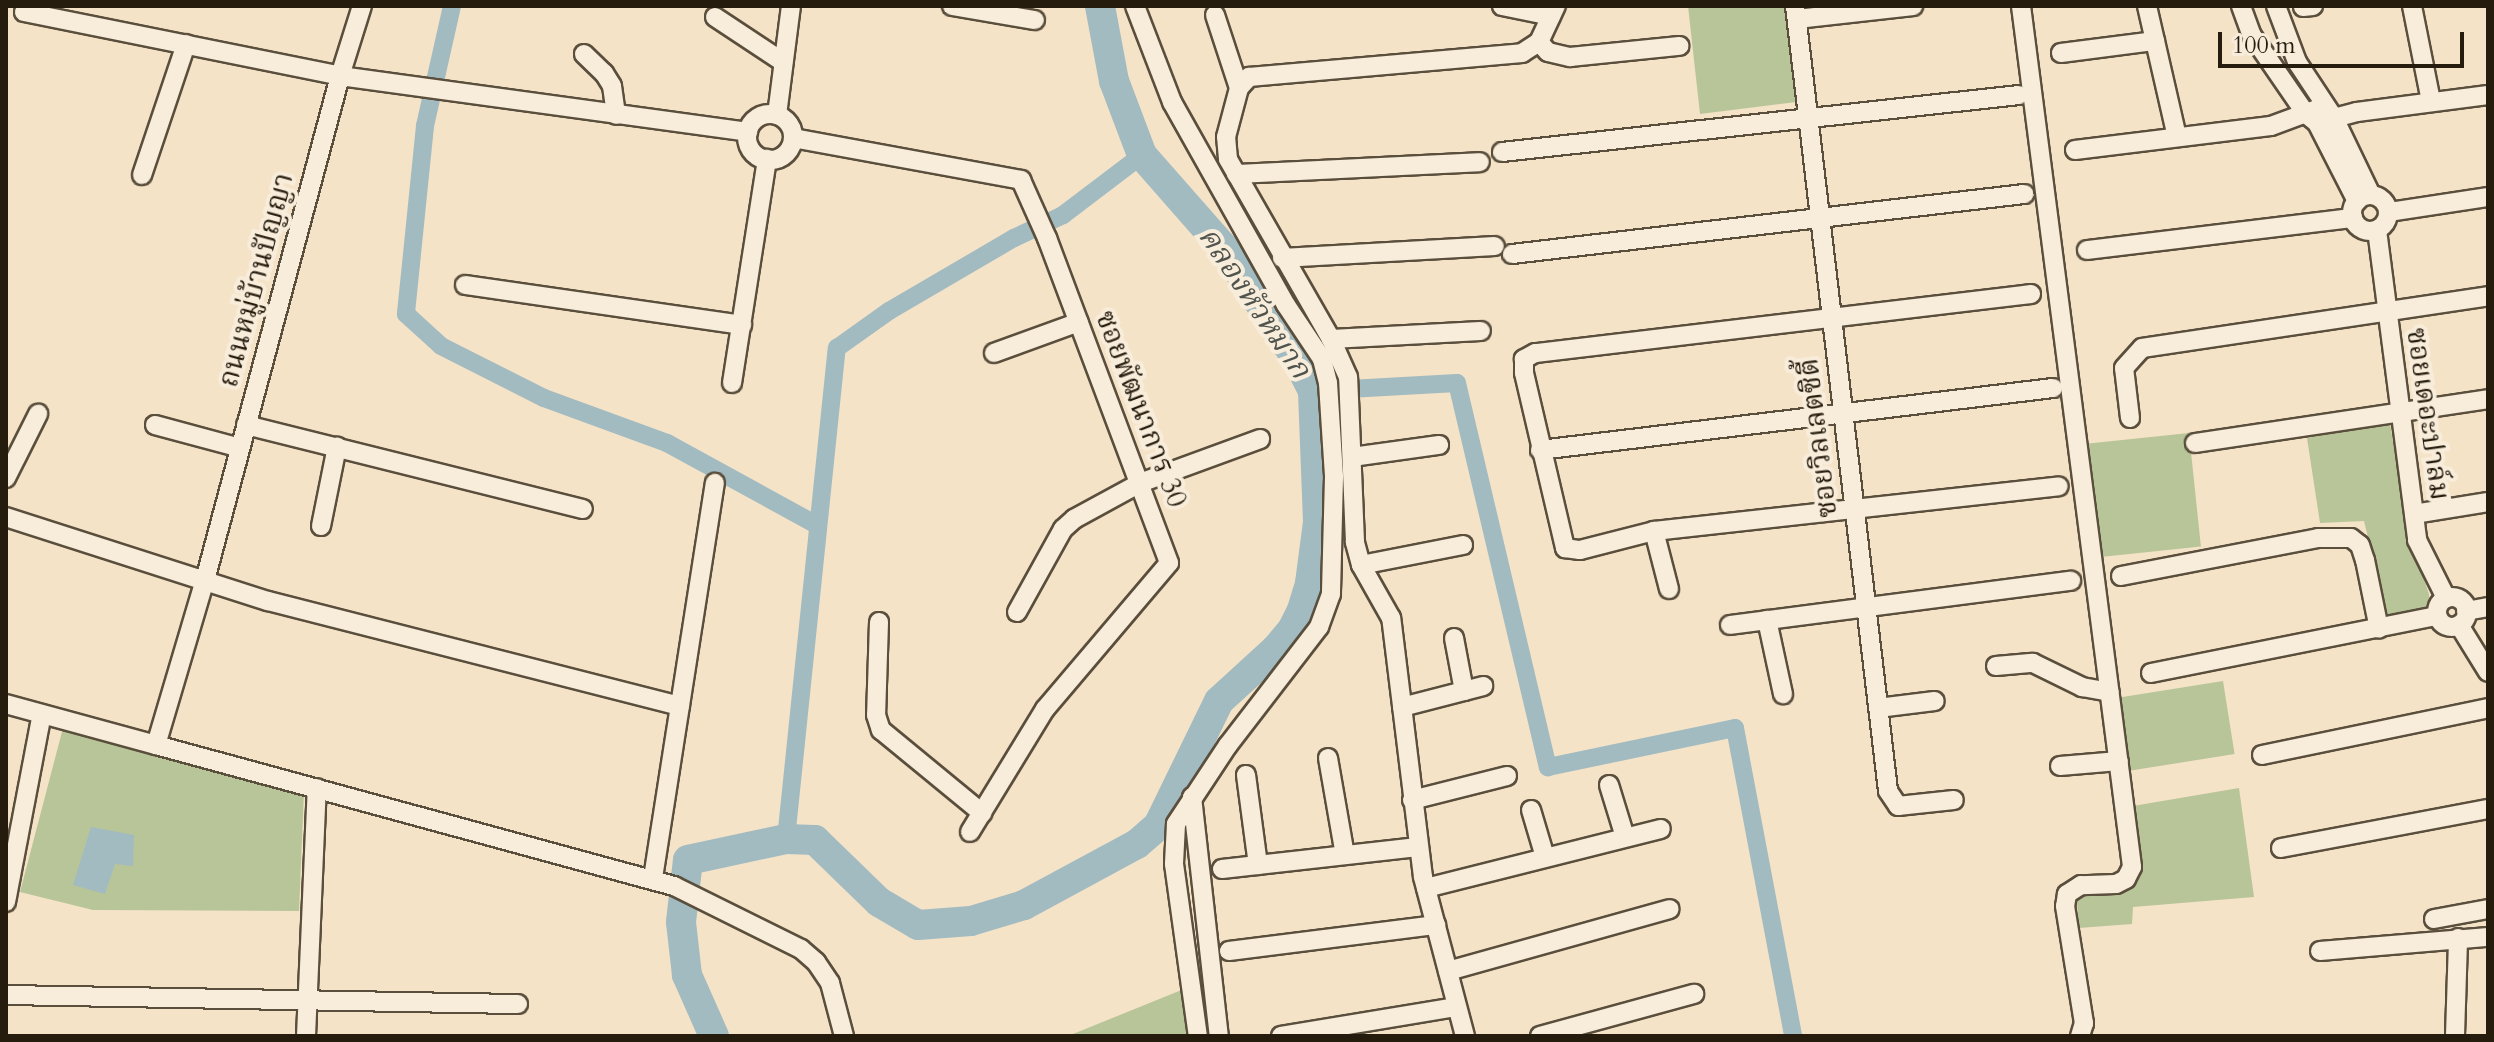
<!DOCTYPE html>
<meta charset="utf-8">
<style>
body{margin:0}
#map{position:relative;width:2494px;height:1042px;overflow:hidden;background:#f5e3c8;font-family:Cardo,"Noto Serif Thai",serif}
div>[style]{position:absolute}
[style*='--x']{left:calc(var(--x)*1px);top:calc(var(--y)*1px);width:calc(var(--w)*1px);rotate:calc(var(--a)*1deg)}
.green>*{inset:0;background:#b7c599;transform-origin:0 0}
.water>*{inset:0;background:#a2bbc1}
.canal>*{height:18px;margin:-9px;padding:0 9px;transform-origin:9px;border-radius:9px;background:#a2bbc1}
.river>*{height:30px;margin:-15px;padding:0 15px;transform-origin:15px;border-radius:15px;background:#a2bbc1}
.roads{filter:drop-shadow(2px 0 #5a4e3c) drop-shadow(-2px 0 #5a4e3c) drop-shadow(0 2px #5a4e3c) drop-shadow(0 -2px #5a4e3c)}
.street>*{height:18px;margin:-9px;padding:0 9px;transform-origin:9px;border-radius:9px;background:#f8eddb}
.street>.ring{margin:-9px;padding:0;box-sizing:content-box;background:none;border:18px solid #f8eddb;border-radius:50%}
span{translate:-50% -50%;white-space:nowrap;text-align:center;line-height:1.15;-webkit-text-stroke:8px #f8eddb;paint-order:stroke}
.street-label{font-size:28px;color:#261c0e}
.water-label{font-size:30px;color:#51544d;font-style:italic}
.frame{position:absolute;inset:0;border:8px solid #261c0e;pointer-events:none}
.scale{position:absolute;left:2218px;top:32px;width:246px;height:36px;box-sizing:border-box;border:4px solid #261c0e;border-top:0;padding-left:10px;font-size:24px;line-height:28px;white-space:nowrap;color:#261c0e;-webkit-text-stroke:6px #f8eddb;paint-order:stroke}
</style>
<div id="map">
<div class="green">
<i style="clip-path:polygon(1688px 6px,1792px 6px,1805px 101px,1700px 114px)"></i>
<i style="clip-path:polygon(2390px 423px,2407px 531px,2429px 594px,2429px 609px,2387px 615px,2364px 521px,2320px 523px,2307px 438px)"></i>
<i style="left:2189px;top:433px;width:114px;height:108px;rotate:84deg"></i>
<i style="left:2223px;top:681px;width:74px;height:108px;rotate:81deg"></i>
<i style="clip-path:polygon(63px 728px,304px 792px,299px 911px,93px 910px,20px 892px)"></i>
<i style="clip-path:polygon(2239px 788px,2254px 897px,2133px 907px,2132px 924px,2079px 928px,2076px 891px,2138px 881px,2133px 806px)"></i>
<i style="clip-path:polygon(1184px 989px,1194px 1036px,1068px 1036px)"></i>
</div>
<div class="water">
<i style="clip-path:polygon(91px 827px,134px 835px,133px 866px,115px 864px,105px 894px,73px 885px)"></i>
</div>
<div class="canal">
<i style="--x:452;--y:6;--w:123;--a:102.7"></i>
<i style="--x:425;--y:126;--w:189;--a:95.8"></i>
<i style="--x:406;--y:314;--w:47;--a:42.4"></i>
<i style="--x:441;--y:346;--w:115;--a:26.8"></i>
<i style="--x:544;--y:398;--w:131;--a:20.1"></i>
<i style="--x:667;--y:443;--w:171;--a:28.7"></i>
<i style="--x:1313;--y:391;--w:144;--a:-3.2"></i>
<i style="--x:1457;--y:383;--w:395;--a:76.7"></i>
<i style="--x:1548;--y:767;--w:191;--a:-11.8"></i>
<i style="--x:1735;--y:728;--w:313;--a:79.3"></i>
<i style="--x:786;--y:839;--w:494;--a:-84.1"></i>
<i style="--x:837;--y:348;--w:64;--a:-35.4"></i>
<i style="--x:889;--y:311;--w:145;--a:-30.3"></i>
<i style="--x:1014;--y:238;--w:54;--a:-25.1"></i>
<i style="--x:1063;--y:215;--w:99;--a:-37.2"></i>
</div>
<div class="river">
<i style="--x:714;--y:1036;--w:67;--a:-113.9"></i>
<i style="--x:687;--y:975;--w:53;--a:-96.5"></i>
<i style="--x:681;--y:922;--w:62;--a:-83.6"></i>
<i style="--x:688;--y:860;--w:100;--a:-12.1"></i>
<i style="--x:786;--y:839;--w:29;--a:2"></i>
<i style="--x:815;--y:840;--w:89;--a:44.1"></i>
<i style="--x:879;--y:902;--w:45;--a:30.5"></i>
<i style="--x:918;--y:925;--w:53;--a:-4.3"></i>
<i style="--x:971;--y:921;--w:55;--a:-16.8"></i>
<i style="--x:1024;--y:905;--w:128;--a:-28.4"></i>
<i style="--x:1137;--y:844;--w:28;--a:-41"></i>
<i style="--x:1158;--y:826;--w:139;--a:-64"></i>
<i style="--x:1219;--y:701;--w:77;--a:-42.4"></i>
<i style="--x:1276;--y:649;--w:25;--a:-50"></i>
<i style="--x:1292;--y:630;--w:22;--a:-63"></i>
<i style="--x:1302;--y:610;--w:28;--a:-73"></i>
<i style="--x:1310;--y:583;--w:62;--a:-82.5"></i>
<i style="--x:1318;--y:522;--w:131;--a:-92.2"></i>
<i style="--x:1313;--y:391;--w:37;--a:-117"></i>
<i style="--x:1296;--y:358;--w:134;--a:-123.5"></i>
<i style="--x:1222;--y:246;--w:121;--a:-131.3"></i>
<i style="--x:1142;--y:155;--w:79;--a:-110.7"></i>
<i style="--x:1114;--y:81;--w:76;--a:-100.6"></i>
</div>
<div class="roads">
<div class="street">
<i style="--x:952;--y:6;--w:84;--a:9.6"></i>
<i style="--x:1135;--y:6;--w:103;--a:68.9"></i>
<i style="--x:1172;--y:102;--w:233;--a:60.7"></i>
<i style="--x:1286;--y:305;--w:65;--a:56.3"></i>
<i style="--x:1322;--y:359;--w:25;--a:76"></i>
<i style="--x:1328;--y:383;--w:94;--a:86.3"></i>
<i style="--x:1334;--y:477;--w:117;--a:91.5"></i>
<i style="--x:1331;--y:594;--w:35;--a:110"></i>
<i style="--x:1319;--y:627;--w:149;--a:127.6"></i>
<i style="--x:1228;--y:745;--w:95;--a:123.4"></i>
<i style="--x:1176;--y:824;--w:40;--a:92.9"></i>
<i style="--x:1174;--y:864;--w:174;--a:82.1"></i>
<i style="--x:1502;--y:6;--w:50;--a:11.5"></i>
<i style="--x:1795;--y:6;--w:790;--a:83.24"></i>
<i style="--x:1888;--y:791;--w:18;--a:56"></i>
<i style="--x:1898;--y:806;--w:56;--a:-6.1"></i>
<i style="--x:2021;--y:6;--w:868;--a:82.65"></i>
<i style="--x:2132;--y:867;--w:13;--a:117"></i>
<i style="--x:2126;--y:879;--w:11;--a:153"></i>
<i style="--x:2116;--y:884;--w:35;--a:178"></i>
<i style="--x:2081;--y:885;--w:17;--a:147"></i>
<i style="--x:2067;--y:894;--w:12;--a:99"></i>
<i style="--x:2065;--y:906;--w:119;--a:80.8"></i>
<i style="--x:2084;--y:1023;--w:14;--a:107"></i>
<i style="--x:2147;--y:6;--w:134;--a:77.1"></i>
<i style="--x:2241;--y:6;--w:30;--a:70"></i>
<i style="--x:2251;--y:34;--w:97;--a:55.5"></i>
<i style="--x:2306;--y:114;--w:14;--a:39"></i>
<i style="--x:2317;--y:123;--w:88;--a:62.9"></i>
<i style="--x:2276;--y:6;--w:60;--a:69.4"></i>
<i style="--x:2297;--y:62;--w:67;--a:56.5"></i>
<i style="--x:2334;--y:118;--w:85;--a:64.3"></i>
<i style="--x:2412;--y:6;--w:97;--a:78.7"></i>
<i style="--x:2303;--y:7;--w:10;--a:-6"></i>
<i style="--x:24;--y:12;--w:322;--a:11.4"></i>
<i style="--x:340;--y:76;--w:73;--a:-72.6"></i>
<i style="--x:1215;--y:15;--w:77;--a:71.8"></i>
<i style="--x:715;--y:17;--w:82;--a:33.5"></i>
<i style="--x:1797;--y:19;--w:117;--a:-6.4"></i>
<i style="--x:1539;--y:42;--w:13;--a:48"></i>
<i style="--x:1548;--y:52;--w:23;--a:13"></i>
<i style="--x:1570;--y:57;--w:110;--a:-5.8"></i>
<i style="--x:2061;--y:53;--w:95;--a:-7.3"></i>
<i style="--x:584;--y:54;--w:28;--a:44"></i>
<i style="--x:604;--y:73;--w:15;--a:58"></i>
<i style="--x:612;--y:86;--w:29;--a:82"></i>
<i class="ring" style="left:747px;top:114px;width:28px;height:28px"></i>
<i style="--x:777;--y:115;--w:110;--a:-82.7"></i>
<i style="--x:2323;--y:121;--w:35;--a:-15"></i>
<i style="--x:2357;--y:112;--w:132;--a:-7.4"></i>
<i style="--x:793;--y:138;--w:232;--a:10.4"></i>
<i style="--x:1021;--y:180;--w:64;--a:65.9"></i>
<i style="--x:1047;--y:238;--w:347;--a:69.4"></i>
<i style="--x:1169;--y:563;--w:192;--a:130.3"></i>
<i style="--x:1045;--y:709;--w:144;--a:121.4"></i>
<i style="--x:2075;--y:150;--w:197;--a:-7"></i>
<i style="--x:2271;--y:126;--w:58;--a:-20.3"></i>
<i style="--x:1502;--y:152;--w:520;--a:-6.29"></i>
<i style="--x:1236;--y:174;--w:244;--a:-2.8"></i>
<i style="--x:142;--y:175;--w:138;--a:-71.4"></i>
<i class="ring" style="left:2352px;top:195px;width:18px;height:18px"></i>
<i style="--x:2389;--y:212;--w:100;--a:-8.6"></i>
<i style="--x:2377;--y:230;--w:313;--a:82.6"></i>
<i style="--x:2417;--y:540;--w:65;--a:63.4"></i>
<i style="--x:2087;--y:250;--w:268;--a:-6.9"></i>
<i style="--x:1512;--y:254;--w:516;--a:-6.68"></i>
<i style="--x:1282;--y:258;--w:213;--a:-3.2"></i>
<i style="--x:465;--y:285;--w:280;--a:8.2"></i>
<i style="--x:2031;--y:294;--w:499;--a:173.2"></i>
<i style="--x:1535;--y:353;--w:13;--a:151"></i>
<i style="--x:1524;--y:359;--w:14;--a:90"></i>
<i style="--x:1524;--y:373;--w:180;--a:76.8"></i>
<i style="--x:1565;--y:548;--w:15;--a:8"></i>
<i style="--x:1580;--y:550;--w:76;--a:-14.4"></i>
<i style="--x:1654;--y:531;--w:407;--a:-6.3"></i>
<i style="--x:1331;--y:339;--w:150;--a:-3.1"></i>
<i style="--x:994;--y:353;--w:90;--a:-20"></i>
<i style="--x:732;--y:383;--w:227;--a:-81.1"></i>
<i style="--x:2130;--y:418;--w:50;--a:-96.8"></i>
<i style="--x:2124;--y:368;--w:27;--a:-48"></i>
<i style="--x:2142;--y:348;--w:350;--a:-8.5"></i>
<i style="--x:155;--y:425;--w:88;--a:15.1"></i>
<i style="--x:246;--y:425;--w:347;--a:14"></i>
<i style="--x:2195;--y:443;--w:296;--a:-8.5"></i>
<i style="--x:1540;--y:450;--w:517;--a:-6.89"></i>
<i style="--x:1352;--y:457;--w:88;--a:-7.9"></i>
<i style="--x:6;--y:478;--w:72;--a:-63.4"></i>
<i style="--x:2414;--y:514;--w:75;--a:-9.2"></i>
<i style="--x:6;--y:517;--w:275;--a:17.8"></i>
<i style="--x:268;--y:601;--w:425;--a:14.3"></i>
<i style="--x:321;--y:526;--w:81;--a:-78.6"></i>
<i style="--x:1654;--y:531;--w:60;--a:75.5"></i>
<i style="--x:1361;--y:565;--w:104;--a:-11.1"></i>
<i style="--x:2121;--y:576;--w:201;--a:-10.9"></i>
<i style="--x:2318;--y:538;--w:33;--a:0"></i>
<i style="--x:2351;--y:538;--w:11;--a:38"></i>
<i style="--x:2360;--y:545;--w:16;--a:72"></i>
<i style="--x:2365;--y:560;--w:70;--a:78.5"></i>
<i class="ring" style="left:2437px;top:597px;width:12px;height:12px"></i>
<i style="--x:2466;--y:611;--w:22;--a:-10"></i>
<i style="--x:1017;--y:612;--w:95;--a:-61"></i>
<i style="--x:1063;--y:529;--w:15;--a:-42"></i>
<i style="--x:1074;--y:519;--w:75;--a:-28.6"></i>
<i style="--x:1140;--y:483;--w:128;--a:-20.1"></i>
<i style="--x:1767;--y:620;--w:76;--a:77.8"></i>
<i style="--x:879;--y:622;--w:93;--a:91.8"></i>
<i style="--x:876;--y:715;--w:16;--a:72"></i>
<i style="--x:881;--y:730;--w:131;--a:39.4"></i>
<i style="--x:1730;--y:625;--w:344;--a:-7.4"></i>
<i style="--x:2459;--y:625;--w:55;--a:58.3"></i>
<i style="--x:1454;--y:638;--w:54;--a:79.3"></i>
<i style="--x:1996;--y:666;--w:37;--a:-5"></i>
<i style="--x:2033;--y:663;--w:55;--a:26.1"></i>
<i style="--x:2082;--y:687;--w:28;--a:10"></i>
<i style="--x:2151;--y:673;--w:292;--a:-11.3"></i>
<i style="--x:6;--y:704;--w:156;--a:15.3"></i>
<i style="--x:156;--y:745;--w:172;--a:-73.5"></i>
<i style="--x:205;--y:580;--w:522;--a:-75"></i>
<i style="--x:340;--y:76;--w:412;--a:7.8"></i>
<i style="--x:1402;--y:707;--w:84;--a:-14.5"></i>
<i style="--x:1878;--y:708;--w:57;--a:-7"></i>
<i style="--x:156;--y:745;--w:537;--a:15.23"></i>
<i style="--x:674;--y:886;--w:142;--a:26.4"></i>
<i style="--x:801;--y:949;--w:20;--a:41"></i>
<i style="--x:816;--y:962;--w:25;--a:56"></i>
<i style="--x:830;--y:983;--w:55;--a:75.2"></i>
<i style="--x:2262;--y:755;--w:231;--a:-11.7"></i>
<i style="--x:1328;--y:758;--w:98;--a:80.1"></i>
<i style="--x:2060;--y:766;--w:59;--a:-4.8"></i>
<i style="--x:1246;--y:775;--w:91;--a:82.4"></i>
<i style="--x:1609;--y:785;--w:54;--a:72.9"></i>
<i style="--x:1192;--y:797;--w:241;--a:83.6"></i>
<i style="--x:1412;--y:800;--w:98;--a:-14.2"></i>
<i style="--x:1531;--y:810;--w:49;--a:73.4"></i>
<i style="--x:2281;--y:848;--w:211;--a:-10.7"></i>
<i style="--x:1222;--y:869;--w:197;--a:-6.4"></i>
<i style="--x:653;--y:878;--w:400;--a:-81.1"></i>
<i style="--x:1426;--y:888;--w:242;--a:-14.1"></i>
<i style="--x:6;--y:902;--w:191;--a:-79.2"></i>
<i style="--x:2434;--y:919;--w:55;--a:-10.5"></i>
<i style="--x:1229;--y:951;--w:209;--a:-7.2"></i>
<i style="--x:2320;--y:951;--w:169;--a:-4.8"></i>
<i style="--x:1448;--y:971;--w:230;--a:-15.6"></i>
<i style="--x:6;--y:995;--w:512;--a:1.01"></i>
<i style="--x:306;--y:1036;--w:248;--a:-87.5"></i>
<i style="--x:1281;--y:1036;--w:178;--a:-9.4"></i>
<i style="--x:1465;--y:1036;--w:164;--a:-104.8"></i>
<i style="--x:1423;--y:877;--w:261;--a:-97"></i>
<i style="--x:1391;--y:618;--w:61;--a:-119.5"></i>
<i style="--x:1361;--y:565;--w:24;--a:-105"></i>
<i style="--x:1355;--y:542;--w:165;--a:-92.4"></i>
<i style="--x:1348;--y:377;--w:42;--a:-114.1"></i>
<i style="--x:1331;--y:339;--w:207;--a:-119.8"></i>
<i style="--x:1228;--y:159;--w:22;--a:-95"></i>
<i style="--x:1226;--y:137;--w:51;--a:-75.1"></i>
<i style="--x:1239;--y:88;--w:15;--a:-48"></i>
<i style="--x:1249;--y:77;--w:274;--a:-5"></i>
<i style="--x:1522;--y:53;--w:20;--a:-33"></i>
<i style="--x:1539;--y:42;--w:40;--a:-65"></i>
<i style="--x:1540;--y:1036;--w:160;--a:-15.3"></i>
<i style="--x:2455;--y:1036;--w:98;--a:-88.2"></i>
</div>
</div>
<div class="street-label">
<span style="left:256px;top:280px;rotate:-75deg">ถนนหมู่บ้านปัญญา</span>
<span style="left:1141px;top:409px;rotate:69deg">ซอยพัฒนาการ 30</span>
<span style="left:2428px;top:414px;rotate:82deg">ซอยเดอะปาล์ม</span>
<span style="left:1818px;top:438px;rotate:-97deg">ซอยวิลเลตซิตี้</span>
</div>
<div class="water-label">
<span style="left:1254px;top:303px;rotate:56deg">คลองหัวหมาก</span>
</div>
<div class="frame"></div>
<div class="scale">100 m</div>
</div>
